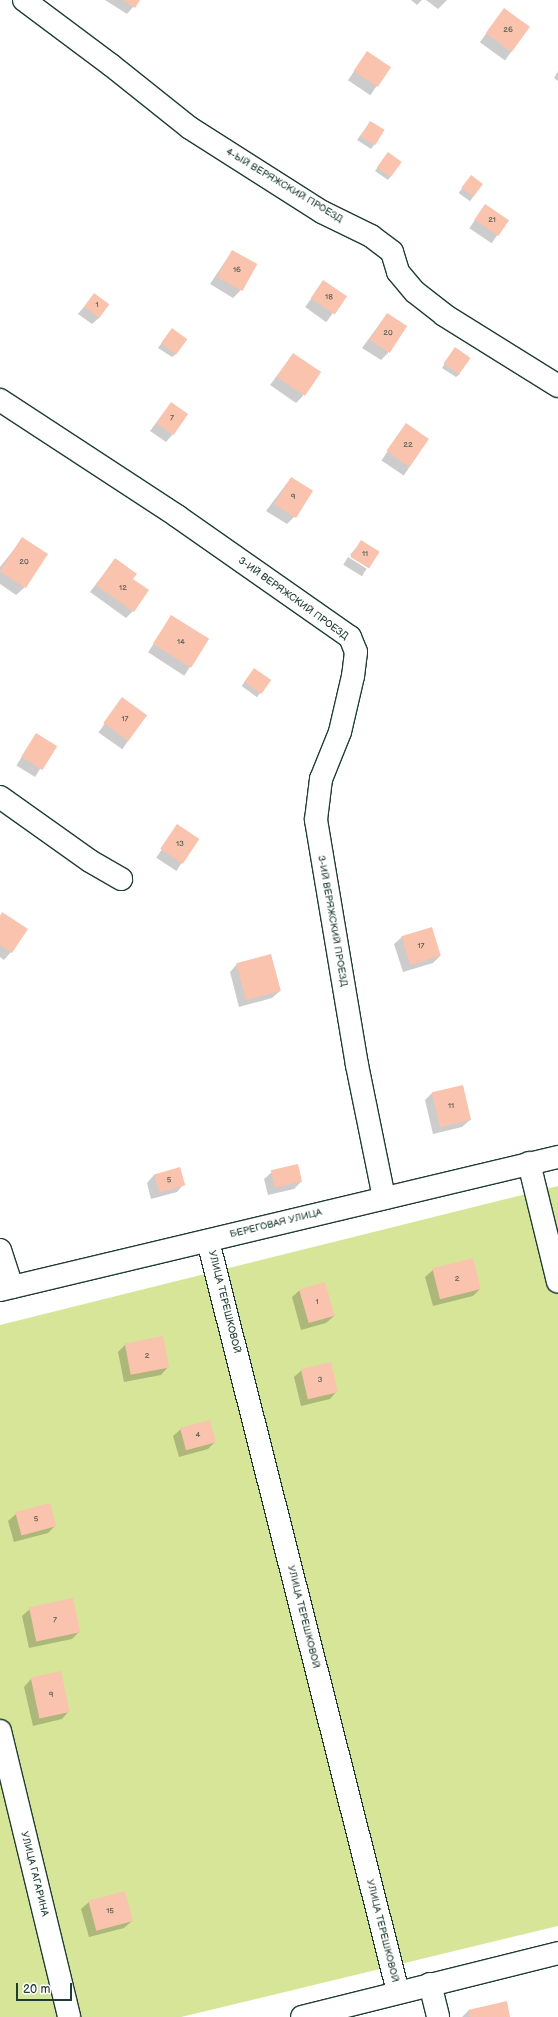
<!DOCTYPE html>
<meta charset="utf-8">
<style>
body{margin:0}
#map{position:relative;width:558px;height:2017px;overflow:hidden;background:#fff;font-family:"Balsamiq Sans",sans-serif}
div>[style]{position:absolute}
[style*='--x']{left:calc(var(--x)*1px);top:calc(var(--y)*1px);width:calc(var(--w)*1px);rotate:calc(var(--a)*1deg)}
.green>*{inset:0;background:#d7e598}
.shadow>*{inset:0;background:#0003;transform-origin:0 0}
.building>*{inset:0;background:#fac3ae;transform-origin:0 0}
.roads{filter:drop-shadow(1px 0 #1f3d34) drop-shadow(-1px 0 #1f3d34) drop-shadow(0 1px #1f3d34) drop-shadow(0 -1px #1f3d34)}
.minor>*{height:22px;margin:-11px;padding:0 11px;transform-origin:11px;border-radius:11px;background:#fff}
span{translate:-50% -50%;white-space:nowrap;text-align:center;line-height:1.15;-webkit-text-stroke:4px #fff;paint-order:stroke}
.number-label{font-size:8px;color:#565e52}
.number-label span{-webkit-text-stroke-width:0}
.street-label{font-size:10px;color:#1f3d34}
.scale{position:absolute;left:16px;top:1983px;width:56px;height:18px;box-sizing:border-box;border:2px solid #1f3d34;border-top:0;padding-left:5px;font-size:12px;line-height:14px;white-space:nowrap;color:#1f3d34;-webkit-text-stroke:3px #fff;paint-order:stroke}
</style>
<div id="map">
<div class="green">
<i style="clip-path:polygon(558px 1186px,558px 1926px,181px 2017px,0 2017px,0 1325px)"></i>
</div>
<div class="shadow">
<i style="clip-path:polygon(105px 0,139px 0,127px 14px)"></i>
<i style="clip-path:polygon(411px 0,422px 0,417px 5px)"></i>
<i style="clip-path:polygon(426px 0,447px 0,438px 9px)"></i>
<i style="left:504px;top:9px;width:31px;height:41px;rotate:36deg"></i>
<i style="left:367px;top:52px;width:27px;height:34px;rotate:34deg"></i>
<i style="clip-path:polygon(558px 71px,558px 81px,554px 78px)"></i>
<i style="clip-path:polygon(370px 122px,374px 145px,371px 149px,357px 140px)"></i>
<i style="clip-path:polygon(388px 153px,391px 176px,388px 180px,375px 171px)"></i>
<i style="left:471px;top:176px;width:14px;height:21px;rotate:36deg"></i>
<i style="left:485px;top:205px;width:27px;height:28px;rotate:34deg"></i>
<i style="clip-path:polygon(232px 251px,240px 291px,233px 298px,210px 284px)"></i>
<i style="left:324px;top:281px;width:26px;height:32px;rotate:36deg"></i>
<i style="clip-path:polygon(94px 295px,100px 317px,92px 324px,78px 314px)"></i>
<i style="clip-path:polygon(387px 314px,388px 353px,381px 360px,362px 348px)"></i>
<i style="clip-path:polygon(169px 333px,176px 354px,172px 357px,158px 348px)"></i>
<i style="clip-path:polygon(452px 352px,460px 374px,456px 377px,442px 368px)"></i>
<i style="clip-path:polygon(293px 354px,303px 396px,296px 403px,270px 385px)"></i>
<i style="clip-path:polygon(171px 403px,173px 434px,166px 442px,150px 431px)"></i>
<i style="left:406px;top:424px;width:27px;height:44px;rotate:34deg"></i>
<i style="clip-path:polygon(291px 478px,294px 517px,287px 524px,266px 511px)"></i>
<i style="clip-path:polygon(23px 538px,24px 588px,16px 595px,0 584px,0 567px)"></i>
<i style="clip-path:polygon(362px 541px,368px 567px,350px 555px)"></i>
<i style="left:348px;top:557px;width:22px;height:9px;rotate:32deg"></i>
<i style="clip-path:polygon(115px 559px,132px 579px,133px 611px,126px 618px,90px 592px)"></i>
<i style="left:171px;top:617px;width:43px;height:42px;rotate:33deg"></i>
<i style="left:254px;top:669px;width:19px;height:21px;rotate:36deg"></i>
<i style="left:122px;top:699px;width:29px;height:41px;rotate:35deg"></i>
<i style="left:36px;top:734px;width:22px;height:37px;rotate:32deg"></i>
<i style="left:177px;top:826px;width:24px;height:38px;rotate:33deg"></i>
<i style="clip-path:polygon(0 916px,11px 952px,4px 960px,0 957px)"></i>
<i style="clip-path:polygon(402px 937px,440px 956px,433px 963px,403px 972px,394px 944px)"></i>
<i style="clip-path:polygon(237px 964px,280px 991px,272px 998px,239px 1007px,230px 972px)"></i>
<i style="clip-path:polygon(462px 1086px,470px 1120px,462px 1127px,433px 1134px,425px 1100px,432px 1093px)"></i>
<i style="clip-path:polygon(180px 1168px,184px 1184px,177px 1192px,151px 1199px,147px 1183px,154px 1175px)"></i>
<i style="clip-path:polygon(272px 1172px,301px 1182px,294px 1189px,268px 1195px,264px 1179px)"></i>
<i style="clip-path:polygon(433px 1270px,480px 1289px,473px 1296px,433px 1306px,425px 1277px)"></i>
<i style="clip-path:polygon(300px 1290px,334px 1316px,326px 1323px,301px 1330px,292px 1297px)"></i>
<i style="clip-path:polygon(162px 1337px,168px 1367px,161px 1375px,124px 1382px,118px 1352px,125px 1345px)"></i>
<i style="clip-path:polygon(302px 1370px,337px 1391px,330px 1399px,301px 1406px,294px 1377px)"></i>
<i style="clip-path:polygon(181px 1429px,215px 1442px,208px 1449px,179px 1457px,173px 1436px)"></i>
<i style="clip-path:polygon(16px 1514px,55px 1526px,48px 1533px,14px 1542px,8px 1521px)"></i>
<i style="clip-path:polygon(30px 1609px,79px 1632px,72px 1639px,29px 1648px,22px 1616px)"></i>
<i style="clip-path:polygon(31px 1679px,69px 1711px,62px 1719px,33px 1726px,24px 1687px)"></i>
<i style="clip-path:polygon(89px 1902px,132px 1921px,124px 1928px,89px 1937px,81px 1909px)"></i>
<i style="clip-path:polygon(469px 2010px,509px 2017px,462px 2017px)"></i>
</div>
<div class="building">
<i style="clip-path:polygon(123px 0,140px 0,135px 8px)"></i>
<i style="left:504px;top:8px;width:32px;height:31px;rotate:36deg"></i>
<i style="left:367px;top:51px;width:29px;height:24px;rotate:34deg"></i>
<i style="left:370px;top:121px;width:17px;height:18px;rotate:31deg"></i>
<i style="left:388px;top:152px;width:17px;height:19px;rotate:36deg"></i>
<i style="left:471px;top:175px;width:15px;height:16px;rotate:37deg"></i>
<i style="left:485px;top:204px;width:29px;height:19px;rotate:34deg"></i>
<i style="left:232px;top:250px;width:29px;height:31px;rotate:29deg"></i>
<i style="left:323px;top:280px;width:29px;height:22px;rotate:34deg"></i>
<i style="left:94px;top:293px;width:19px;height:17px;rotate:36deg"></i>
<i style="left:387px;top:313px;width:24px;height:32px;rotate:33deg"></i>
<i style="left:172px;top:328px;width:19px;height:19px;rotate:36deg"></i>
<i style="left:455px;top:347px;width:19px;height:20px;rotate:35deg"></i>
<i style="left:293px;top:353px;width:34px;height:29px;rotate:34deg"></i>
<i style="left:171px;top:402px;width:21px;height:26px;rotate:35deg"></i>
<i style="left:406px;top:423px;width:28px;height:34px;rotate:35deg"></i>
<i style="left:291px;top:477px;width:26px;height:32px;rotate:32deg"></i>
<i style="left:22px;top:537px;width:31px;height:41px;rotate:33deg"></i>
<i style="left:361px;top:540px;width:22px;height:20px;rotate:32deg"></i>
<i style="clip-path:polygon(115px 558px,137px 574px,133px 579px,149px 590px,134px 612px,96px 585px)"></i>
<i style="left:171px;top:615px;width:45px;height:34px;rotate:32deg"></i>
<i style="left:254px;top:668px;width:21px;height:17px;rotate:35deg"></i>
<i style="left:122px;top:697px;width:31px;height:32px;rotate:36deg"></i>
<i style="left:36px;top:733px;width:25px;height:28px;rotate:32deg"></i>
<i style="left:177px;top:824px;width:27px;height:30px;rotate:34deg"></i>
<i style="clip-path:polygon(2px 912px,28px 929px,12px 953px,0 945px,0 916px)"></i>
<i style="left:432px;top:927px;width:30px;height:32px;rotate:73deg"></i>
<i style="left:271px;top:954px;width:38px;height:36px;rotate:75deg"></i>
<i style="left:463px;top:1085px;width:36px;height:32px;rotate:77deg"></i>
<i style="left:298px;top:1164px;width:18px;height:28px;rotate:77deg"></i>
<i style="left:180px;top:1167px;width:19px;height:27px;rotate:74deg"></i>
<i style="left:473px;top:1258px;width:32px;height:42px;rotate:76deg"></i>
<i style="left:325px;top:1282px;width:35px;height:27px;rotate:74deg"></i>
<i style="left:163px;top:1336px;width:32px;height:39px;rotate:79deg"></i>
<i style="left:331px;top:1362px;width:31px;height:31px;rotate:77deg"></i>
<i style="left:210px;top:1420px;width:23px;height:31px;rotate:75deg"></i>
<i style="left:50px;top:1503px;width:24px;height:36px;rotate:75deg"></i>
<i style="left:73px;top:1598px;width:35px;height:45px;rotate:78deg"></i>
<i style="left:61px;top:1671px;width:42px;height:31px;rotate:78deg"></i>
<i style="left:125px;top:1891px;width:31px;height:38px;rotate:75deg"></i>
<i style="clip-path:polygon(507px 2001px,510px 2017px,470px 2017px,468px 2010px)"></i>
</div>
<div class="roads">
<div class="minor">
<i style="--x:24;--y:0;--w:109;--a:36.8"></i>
<i style="--x:111;--y:65;--w:101;--a:38.6"></i>
<i style="--x:190;--y:128;--w:156;--a:32.5"></i>
<i style="--x:322;--y:212;--w:55;--a:26.1"></i>
<i style="--x:371;--y:236;--w:26;--a:37"></i>
<i style="--x:392;--y:252;--w:21;--a:73"></i>
<i style="--x:398;--y:272;--w:26;--a:50"></i>
<i style="--x:415;--y:292;--w:37;--a:38"></i>
<i style="--x:444;--y:315;--w:134;--a:31.9"></i>
<i style="--x:0;--y:400;--w:212;--a:33.2"></i>
<i style="--x:177;--y:516;--w:211;--a:35"></i>
<i style="--x:350;--y:637;--w:16;--a:68"></i>
<i style="--x:356;--y:652;--w:24;--a:97"></i>
<i style="--x:353;--y:676;--w:57;--a:103.1"></i>
<i style="--x:340;--y:732;--w:51;--a:112"></i>
<i style="--x:321;--y:779;--w:41;--a:97"></i>
<i style="--x:316;--y:820;--w:248;--a:80.5"></i>
<i style="--x:357;--y:1065;--w:136;--a:78.5"></i>
<i style="--x:0;--y:797;--w:110;--a:35.4"></i>
<i style="--x:90;--y:861;--w:36;--a:30"></i>
<i style="--x:529;--y:1163;--w:122;--a:76.3"></i>
<i style="--x:208;--y:1241;--w:775;--a:75.8"></i>
<i style="--x:0;--y:1250;--w:39;--a:72"></i>
<i style="--x:0;--y:1290;--w:574;--a:-13.41"></i>
<i style="--x:0;--y:1731;--w:294;--a:76.4"></i>
<i style="--x:430;--y:1984;--w:34;--a:76"></i>
<i style="--x:302;--y:2017;--w:264;--a:-14"></i>
</div>
</div>
<div class="number-label">
<span style="left:508px;top:30px">26</span>
<span style="left:492px;top:220px">21</span>
<span style="left:237px;top:270px">16</span>
<span style="left:329px;top:297px">18</span>
<span style="left:97px;top:305px">1</span>
<span style="left:388px;top:333px">20</span>
<span style="left:172px;top:418px">7</span>
<span style="left:408px;top:445px">22</span>
<span style="left:293px;top:497px">9</span>
<span style="left:365px;top:554px">11</span>
<span style="left:24px;top:562px">20</span>
<span style="left:123px;top:588px">12</span>
<span style="left:181px;top:642px">14</span>
<span style="left:125px;top:719px">17</span>
<span style="left:180px;top:844px">13</span>
<span style="left:421px;top:946px">17</span>
<span style="left:451px;top:1106px">11</span>
<span style="left:169px;top:1180px">5</span>
<span style="left:457px;top:1279px">2</span>
<span style="left:317px;top:1302px">1</span>
<span style="left:147px;top:1356px">2</span>
<span style="left:320px;top:1380px">3</span>
<span style="left:198px;top:1435px">4</span>
<span style="left:36px;top:1519px">5</span>
<span style="left:55px;top:1620px">7</span>
<span style="left:51px;top:1695px">9</span>
<span style="left:110px;top:1911px">15</span>
</div>
<div class="street-label">
<span style="left:284px;top:186px;rotate:31deg">4-ЫЙ ВЕРЯЖСКИЙ ПРОЕЗД</span>
<span style="left:293px;top:599px;rotate:36deg">3-ИЙ ВЕРЯЖСКИЙ ПРОЕЗД</span>
<span style="left:332px;top:921px;rotate:80deg">3-ИЙ ВЕРЯЖСКИЙ ПРОЕЗД</span>
<span style="left:276px;top:1224px;rotate:-14deg">БЕРЕГОВАЯ УЛИЦА</span>
<span style="left:224px;top:1302px;rotate:76deg">УЛИЦА ТЕРЕШКОВОЙ</span>
<span style="left:303px;top:1617px;rotate:76deg">УЛИЦА ТЕРЕШКОВОЙ</span>
<span style="left:34px;top:1874px;rotate:76deg">УЛИЦА ГАГАРИНА</span>
<span style="left:382px;top:1931px;rotate:76deg">УЛИЦА ТЕРЕШКОВОЙ</span>
</div>
<div class="scale">20 m</div>
</div>
